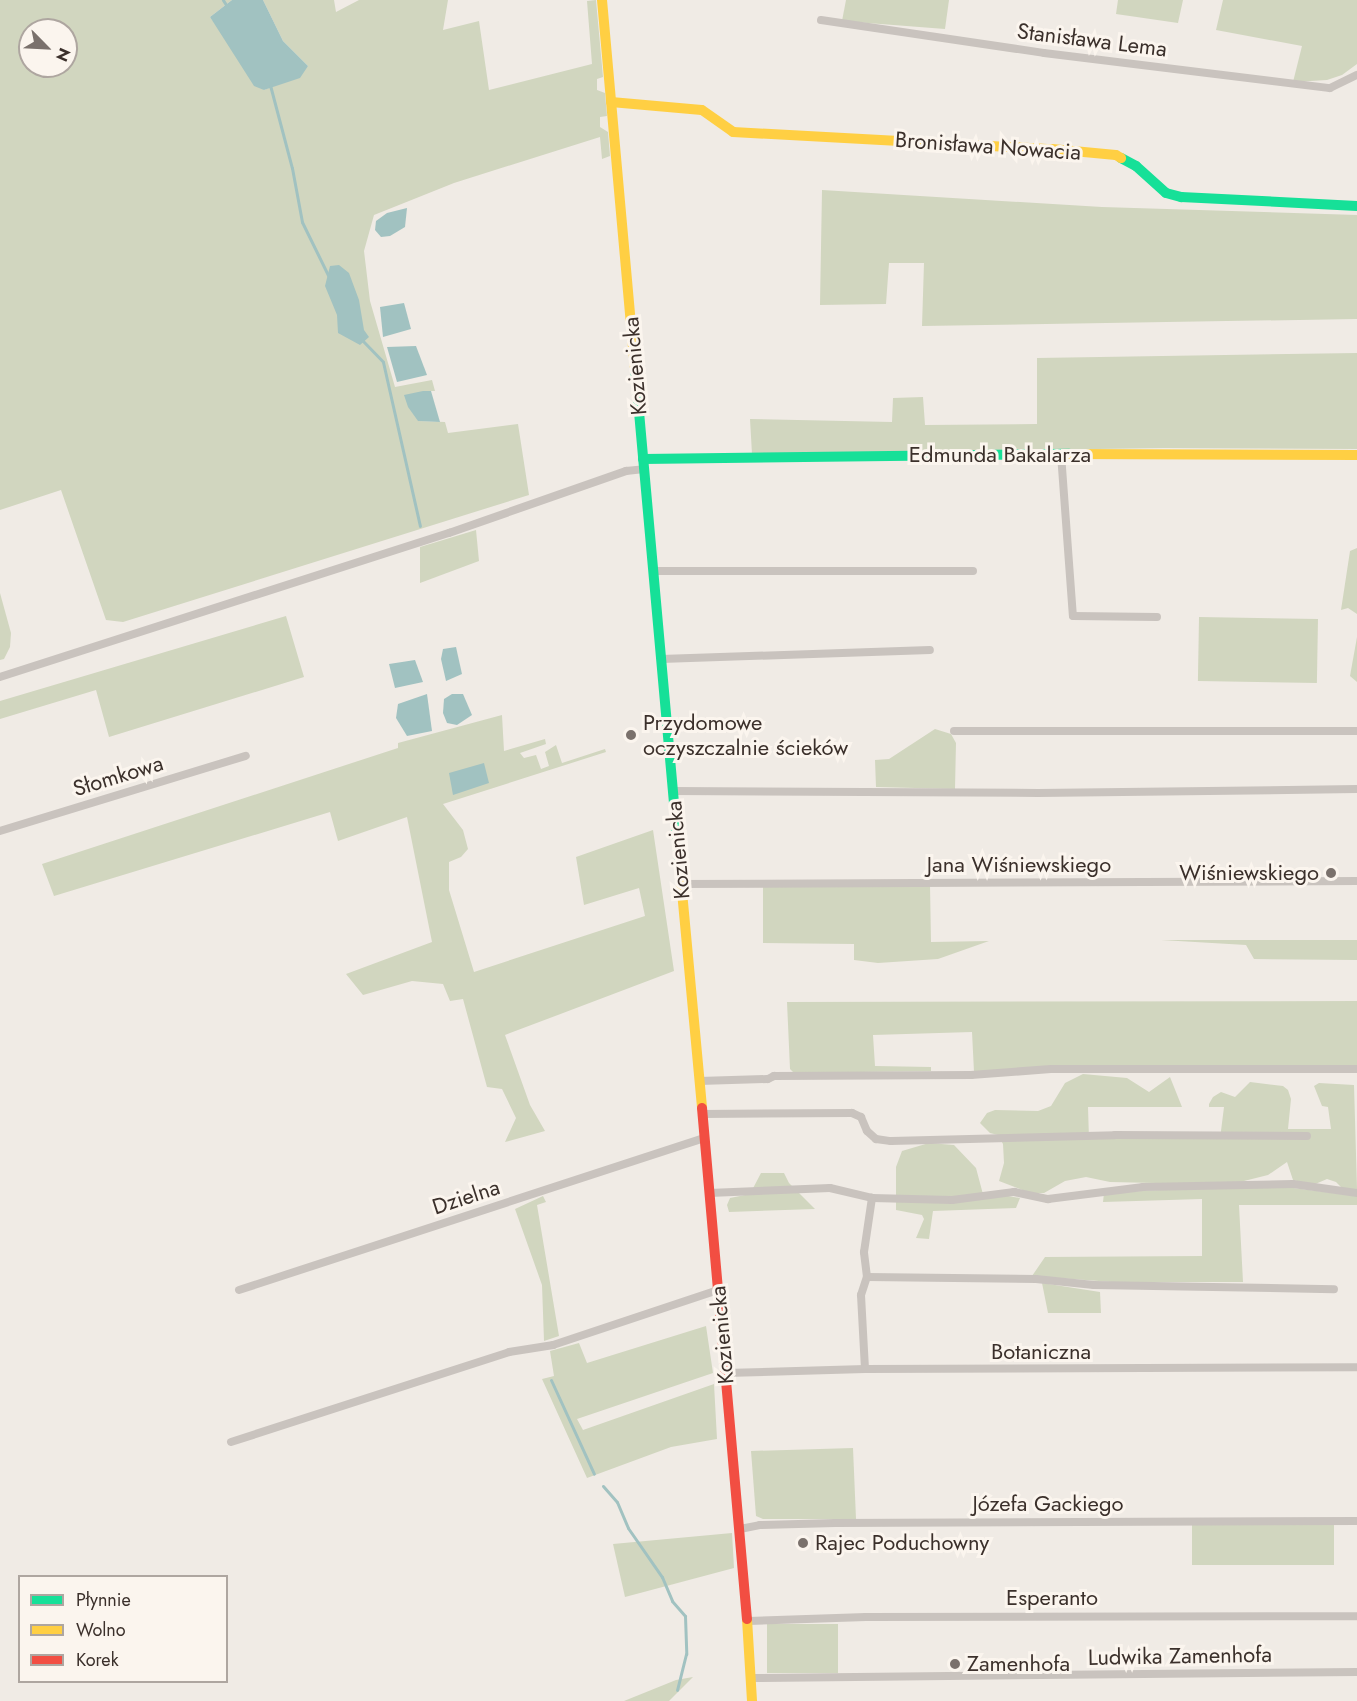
<!DOCTYPE html>
<meta charset="utf-8">
<style>
body{margin:0}
#map{position:relative;width:1357px;height:1701px;overflow:hidden;background:#f0ebe5;font-family:Jost,sans-serif}
div>[style]{position:absolute}
[style*='--x']{left:calc(var(--x)*1px);top:calc(var(--y)*1px);width:calc(var(--w)*1px);rotate:calc(var(--a)*1deg)}
.green>*{inset:0;background:#d1d6bf;transform-origin:0 0}
.water>*{inset:0;background:#a1c2c1}
.stream>*{height:3px;margin:-1.5px;padding:0 1.5px;transform-origin:1.5px;border-radius:1.5px;background:#a1c2c1}
.street>*{height:8px;margin:-4px;padding:0 4px;transform-origin:4px;border-radius:4px;background:#c9c3be}
.fast>*{height:10px;margin:-5px;padding:0 5px;transform-origin:5px;border-radius:5px;background:#16e098}
.slow>*{height:10px;margin:-5px;padding:0 5px;transform-origin:5px;border-radius:5px;background:#ffcf43}
.jam>*{height:10px;margin:-5px;padding:0 5px;transform-origin:5px;border-radius:5px;background:#f24e42}
.dots>*{width:16px;height:16px;translate:-50% -50%;box-sizing:border-box;border:3px solid #fbf5ee;border-radius:50%}
span{translate:-50% -50%;white-space:nowrap;text-align:center;line-height:1.15;-webkit-text-stroke:6px #fbf5ee;paint-order:stroke}
.street-label{font-size:22px;color:#3b302b}
.poi-label{font-size:22px;color:#3b302b}
.left{translate:0 -50%;text-align:left}
.right{translate:-100% -50%;text-align:right}
.legend{position:absolute;left:18px;top:1575px;width:210px;height:108px;box-sizing:border-box;background:#fbf5ee;border:2px solid #aea6a0;margin:0;padding:8px 10px;list-style:none;font-size:18px;color:#3b302b}
.legend li{display:flex;align-items:center;gap:12px;height:30px}
.legend b{width:30px;border:2px solid #aea6a0}
.north{position:absolute;left:18px;top:18px;width:60px;height:60px;box-sizing:border-box;background:#fbf5ee;border:2px solid #aea6a0;border-radius:50%;rotate:114deg;font-size:16px;font-weight:700;line-height:24px;text-align:center;color:#3b302b}
.north::after{content:'';display:block;margin:auto;width:21px;height:27px;background:#7a716c;clip-path:polygon(50% 0,100% 100%,50% 72%,0 100%)}
</style>
<div id="map">
<div class="green">
<i style="clip-path:polygon(evenodd,0 0,232px 0,210px 17px,264px 90px,279px 84px,308px 66px,283px 41px,263px 0,334px 0,336px 12px,359px 0,448px 0,443px 30px,479px 21px,489px 90px,592px 64px,587px 1px,596px 0,603px 77px,597px 79px,597px 90px,605px 93px,607px 116px,600px 117px,600px 127px,608px 132px,610px 156px,602px 159px,600px 137px,454px 183px,374px 215px,364px 251px,370px 301px,395px 387px,432px 380px,435px 391px,423px 391px,418px 421px,445px 422px,448px 433px,518px 424px,529px 495px,123px 622px,106px 620px,61px 490px,0 510px,0 0,30px 30px,66px 30px,66px 66px,30px 66px,30px 30px)"></i>
<i style="clip-path:polygon(846px 0,949px 0,945px 29px,842px 21px)"></i>
<i style="clip-path:polygon(1118px 0,1183px 0,1178px 23px,1116px 14px)"></i>
<i style="clip-path:polygon(1223px 0,1357px 0,1357px 64px,1342px 75px,1327px 80px,1293px 82px,1302px 46px,1216px 30px)"></i>
<i style="clip-path:polygon(822px 190px,1102px 207px,1357px 215px,1357px 319px,922px 326px,924px 263px,889px 263px,886px 304px,820px 305px)"></i>
<i style="clip-path:polygon(1357px 353px,1357px 449px,1164px 448px,752px 454px,750px 419px,892px 422px,893px 398px,923px 397px,925px 425px,1037px 424px,1037px 358px)"></i>
<i style="clip-path:polygon(476px 530px,479px 561px,420px 583px,420px 547px)"></i>
<i style="clip-path:polygon(1357px 548px,1357px 614px,1348px 608px,1341px 610px,1350px 551px)"></i>
<i style="clip-path:polygon(0 593px,11px 633px,10px 647px,4px 659px,0 660px)"></i>
<i style="clip-path:polygon(286px 616px,304px 677px,109px 737px,96px 690px,0 719px,0 701px)"></i>
<i style="left:1318px;top:619px;width:64px;height:119px;rotate:91deg"></i>
<i style="clip-path:polygon(1357px 637px,1357px 682px,1350px 676px)"></i>
<i style="clip-path:polygon(502px 715px,504px 751px,545px 739px,546px 744px,520px 753px,524px 758px,536px 755px,541px 769px,549px 766px,545px 752px,556px 745px,562px 763px,605px 749px,606px 752px,443px 804px,463px 830px,468px 849px,461px 857px,449px 862px,449px 890px,474px 972px,645px 916px,639px 888px,584px 905px,576px 857px,653px 830px,674px 971px,505px 1035px,530px 1105px,545px 1131px,505px 1142px,516px 1118px,502px 1089px,487px 1087px,463px 999px,450px 1001px,443px 984px,412px 981px,363px 995px,346px 974px,432px 942px,407px 817px,338px 841px,330px 812px,54px 896px,42px 864px,398px 748px,398px 743px)"></i>
<i style="clip-path:polygon(935px 729px,951px 734px,956px 743px,955px 789px,876px 787px,875px 760px,889px 759px)"></i>
<i style="clip-path:polygon(930px 885px,931px 942px,989px 941px,938px 959px,878px 963px,854px 960px,854px 944px,763px 943px,763px 887px)"></i>
<i style="clip-path:polygon(1161px 940px,1357px 940px,1357px 960px,1254px 959px,1246px 945px)"></i>
<i style="clip-path:polygon(1357px 1001px,1357px 1066px,1095px 1066px,974px 1072px,972px 1032px,873px 1035px,875px 1066px,931px 1067px,931px 1071px,794px 1073px,790px 1069px,787px 1002px)"></i>
<i style="clip-path:polygon(1083px 1074px,1127px 1078px,1149px 1092px,1170px 1077px,1182px 1107px,1088px 1107px,1089px 1139px,1220px 1139px,1224px 1107px,1209px 1107px,1209px 1104px,1213px 1097px,1221px 1092px,1235px 1097px,1250px 1082px,1283px 1086px,1288px 1090px,1291px 1099px,1288px 1129px,1331px 1129px,1328px 1107px,1322px 1106px,1314px 1086px,1319px 1083px,1354px 1085px,1357px 1189px,1343px 1189px,1336px 1182px,1327px 1179px,1313px 1185px,1293px 1180px,1287px 1162px,1268px 1175px,1240px 1182px,1237px 1188px,1293px 1188px,1357px 1196px,1357px 1205px,1239px 1205px,1243px 1282px,1112px 1282px,1032px 1276px,1045px 1257px,1202px 1256px,1202px 1199px,1103px 1202px,1104px 1193px,1179px 1189px,1155px 1183px,1110px 1182px,1086px 1177px,1065px 1181px,1044px 1193px,1030px 1193px,999px 1181px,1004px 1163px,1003px 1144px,998px 1135px,990px 1133px,980px 1123px,987px 1113px,995px 1110px,1038px 1111px,1051px 1106px,1065px 1083px)"></i>
<i style="clip-path:polygon(929px 1143px,954px 1145px,976px 1168px,984px 1198px,1008px 1196px,1020px 1198px,1016px 1208px,933px 1211px,929px 1239px,916px 1238px,924px 1219px,922px 1215px,896px 1210px,896px 1167px,902px 1151px)"></i>
<i style="clip-path:polygon(761px 1173px,784px 1173px,789px 1183px,815px 1209px,729px 1212px,727px 1205px,730px 1198px,750px 1194px)"></i>
<i style="clip-path:polygon(543px 1196px,546px 1202px,537px 1205px,559px 1336px,544px 1341px,542px 1285px,515px 1209px)"></i>
<i style="clip-path:polygon(1042px 1283px,1100px 1292px,1101px 1313px,1048px 1313px)"></i>
<i style="clip-path:polygon(706px 1326px,713px 1373px,577px 1419px,583px 1430px,714px 1384px,717px 1439px,671px 1447px,587px 1478px,542px 1379px,554px 1376px,550px 1351px,579px 1343px,587px 1363px)"></i>
<i style="clip-path:polygon(853px 1448px,856px 1519px,763px 1519px,756px 1516px,751px 1451px)"></i>
<i style="left:1192px;top:1525px;width:142px;height:40px"></i>
<i style="clip-path:polygon(732px 1533px,734px 1568px,625px 1597px,613px 1544px)"></i>
<i style="left:767px;top:1624px;width:71px;height:49px"></i>
<i style="clip-path:polygon(693px 1677px,669px 1701px,624px 1701px,676px 1680px)"></i>
</div>
<div class="water">
<i style="clip-path:polygon(232px 0,263px 0,283px 41px,308px 66px,300px 78px,264px 90px,254px 86px,210px 17px)"></i>
<i style="clip-path:polygon(407px 208px,405px 227px,390px 236px,381px 237px,375px 230px,376px 221px,387px 213px)"></i>
<i style="clip-path:polygon(339px 265px,349px 273px,359px 300px,364px 330px,369px 337px,360px 345px,338px 333px,337px 315px,325px 286px,330px 266px)"></i>
<i style="clip-path:polygon(404px 303px,411px 329px,383px 337px,380px 307px)"></i>
<i style="clip-path:polygon(416px 346px,427px 375px,397px 382px,387px 347px)"></i>
<i style="clip-path:polygon(423px 391px,431px 391px,440px 422px,418px 421px,408px 407px,404px 395px)"></i>
<i style="clip-path:polygon(456px 647px,462px 674px,446px 681px,441px 659px,443px 649px)"></i>
<i style="clip-path:polygon(415px 660px,423px 682px,395px 688px,389px 664px)"></i>
<i style="clip-path:polygon(427px 694px,432px 731px,407px 736px,396px 718px,398px 704px)"></i>
<i style="clip-path:polygon(452px 694px,463px 694px,472px 715px,457px 725px,447px 723px,443px 713px,444px 699px)"></i>
<i style="clip-path:polygon(484px 763px,489px 783px,453px 795px,449px 773px)"></i>
</div>
<div class="stream">
<i style="--x:223;--y:0;--w:9;--a:58"></i>
<i style="--x:270;--y:85;--w:86;--a:75.2"></i>
<i style="--x:292;--y:168;--w:55;--a:79.5"></i>
<i style="--x:302;--y:222;--w:59;--a:63.9"></i>
<i style="--x:362;--y:340;--w:30;--a:46"></i>
<i style="--x:383;--y:362;--w:168;--a:77.3"></i>
<i style="--x:551;--y:1380;--w:103;--a:65.4"></i>
<i style="--x:603;--y:1486;--w:21;--a:49"></i>
<i style="--x:617;--y:1502;--w:28;--a:67"></i>
<i style="--x:628;--y:1528;--w:60;--a:55.2"></i>
<i style="--x:662;--y:1577;--w:26;--a:67"></i>
<i style="--x:672;--y:1601;--w:20;--a:49"></i>
<i style="--x:685;--y:1616;--w:38;--a:88"></i>
<i style="--x:686;--y:1654;--w:37;--a:104"></i>
</div>
<div class="street">
<i style="--x:821;--y:20;--w:225;--a:8.4"></i>
<i style="--x:1044;--y:53;--w:288;--a:7"></i>
<i style="--x:1330;--y:88;--w:30;--a:-26"></i>
<i style="--x:1061;--y:454;--w:162;--a:85.8"></i>
<i style="--x:1073;--y:616;--w:84;--a:0.7"></i>
<i style="--x:653;--y:571;--w:320;--a:0"></i>
<i style="--x:661;--y:659;--w:269;--a:-1.9"></i>
<i style="--x:0;--y:677;--w:472;--a:-17.8"></i>
<i style="--x:449;--y:533;--w:188;--a:-19.3"></i>
<i style="--x:626;--y:471;--w:18;--a:-6"></i>
<i style="--x:954;--y:731;--w:403;--a:0"></i>
<i style="--x:673;--y:791;--w:365;--a:0.3"></i>
<i style="--x:1038;--y:793;--w:319;--a:-0.7"></i>
<i style="--x:0;--y:831;--w:257;--a:-17"></i>
<i style="--x:681;--y:884;--w:676;--a:-0.25"></i>
<i style="--x:699;--y:1081;--w:69;--a:-1.7"></i>
<i style="--x:768;--y:1079;--w:7;--a:-27"></i>
<i style="--x:774;--y:1076;--w:197;--a:-0.3"></i>
<i style="--x:971;--y:1075;--w:80;--a:-4.3"></i>
<i style="--x:1051;--y:1069;--w:306;--a:0"></i>
<i style="--x:702;--y:1114;--w:150;--a:-0.4"></i>
<i style="--x:852;--y:1113;--w:10;--a:24"></i>
<i style="--x:861;--y:1117;--w:15;--a:67"></i>
<i style="--x:867;--y:1131;--w:12;--a:42"></i>
<i style="--x:876;--y:1139;--w:15;--a:8"></i>
<i style="--x:891;--y:1141;--w:224;--a:-1.5"></i>
<i style="--x:1115;--y:1135;--w:192;--a:0.3"></i>
<i style="--x:709;--y:1193;--w:121;--a:-2.4"></i>
<i style="--x:830;--y:1188;--w:43;--a:13.4"></i>
<i style="--x:872;--y:1198;--w:80;--a:1.4"></i>
<i style="--x:952;--y:1200;--w:63;--a:-7.4"></i>
<i style="--x:1014;--y:1192;--w:35;--a:12"></i>
<i style="--x:1048;--y:1199;--w:96;--a:-7.2"></i>
<i style="--x:1143;--y:1187;--w:150;--a:-1.1"></i>
<i style="--x:1293;--y:1184;--w:65;--a:8"></i>
<i style="--x:867;--y:1277;--w:169;--a:0.7"></i>
<i style="--x:1036;--y:1279;--w:58;--a:5.9"></i>
<i style="--x:1094;--y:1285;--w:240;--a:1"></i>
<i style="--x:239;--y:1290;--w:489;--a:-18.1"></i>
<i style="--x:865;--y:1369;--w:74;--a:-93.1"></i>
<i style="--x:861;--y:1295;--w:19;--a:-72"></i>
<i style="--x:867;--y:1277;--w:25;--a:-97"></i>
<i style="--x:864;--y:1252;--w:55;--a:-81.6"></i>
<i style="--x:725;--y:1373;--w:140;--a:-1.6"></i>
<i style="--x:865;--y:1369;--w:492;--a:-0.2"></i>
<i style="--x:231;--y:1442;--w:292;--a:-17.9"></i>
<i style="--x:509;--y:1352;--w:45;--a:-9"></i>
<i style="--x:553;--y:1345;--w:174;--a:-18.4"></i>
<i style="--x:740;--y:1529;--w:20;--a:-11"></i>
<i style="--x:760;--y:1525;--w:75;--a:-1.5"></i>
<i style="--x:835;--y:1523;--w:522;--a:-0.22"></i>
<i style="--x:748;--y:1621;--w:118;--a:-1.9"></i>
<i style="--x:866;--y:1617;--w:491;--a:-0.1"></i>
<i style="--x:752;--y:1678;--w:605;--a:-0.57"></i>
</div>
<div class="fast">
<i style="--x:1121;--y:158;--w:17;--a:28"></i>
<i style="--x:1136;--y:166;--w:40;--a:42"></i>
<i style="--x:1166;--y:193;--w:16;--a:15"></i>
<i style="--x:1181;--y:197;--w:176;--a:2.9"></i>
<i style="--x:635;--y:367;--w:505;--a:84.89"></i>
<i style="--x:643;--y:459;--w:426;--a:-0.7"></i>
</div>
<div class="slow">
<i style="--x:602;--y:0;--w:368;--a:84.9"></i>
<i style="--x:611;--y:102;--w:91;--a:5"></i>
<i style="--x:702;--y:110;--w:38;--a:35"></i>
<i style="--x:733;--y:132;--w:319;--a:3.1"></i>
<i style="--x:1052;--y:149;--w:64;--a:5.4"></i>
<i style="--x:1116;--y:155;--w:6;--a:31"></i>
<i style="--x:1069;--y:454;--w:288;--a:0.2"></i>
<i style="--x:680;--y:870;--w:239;--a:84.7"></i>
<i style="--x:747;--y:1619;--w:82;--a:86.5"></i>
</div>
<div class="jam">
<i style="--x:702;--y:1108;--w:513;--a:84.97"></i>
</div>
<div class="dots">
<i style="left:631px;top:735px;background:#7a716c"></i>
<i style="left:1331px;top:873px;background:#7a716c"></i>
<i style="left:803px;top:1543px;background:#7a716c"></i>
<i style="left:955px;top:1664px;background:#7a716c"></i>
</div>
<div class="street-label">
<span style="left:1092px;top:40px;rotate:7deg">Stanisława Lema</span>
<span style="left:988px;top:146px;rotate:4deg">Bronisława Nowacia</span>
<span style="left:635px;top:366px;rotate:-95deg">Kozienicka</span>
<span style="left:1000px;top:455px">Edmunda Bakalarza</span>
<span style="left:118px;top:776px;rotate:-17deg">Słomkowa</span>
<span style="left:678px;top:850px;rotate:-95deg">Kozienicka</span>
<span style="left:1019px;top:865px">Jana Wiśniewskiego</span>
<span style="left:466px;top:1197px;rotate:-18deg">Dzielna</span>
<span style="left:722px;top:1335px;rotate:-95deg">Kozienicka</span>
<span style="left:1041px;top:1352px">Botaniczna</span>
<span style="left:1048px;top:1504px">Józefa Gackiego</span>
<span style="left:1052px;top:1598px">Esperanto</span>
<span style="left:1180px;top:1656px;rotate:-1deg">Ludwika Zamenhofa</span>
</div>
<div class="poi-label">
<span class="left" style="left:643px;top:735px">Przydomowe<br>oczyszczalnie ścieków</span>
<span class="right" style="left:1319px;top:873px">Wiśniewskiego</span>
<span class="left" style="left:815px;top:1543px">Rajec Poduchowny</span>
<span class="left" style="left:967px;top:1664px">Zamenhofa</span>
</div>
<ul class="legend">
<li><b style="height:8px;background:#16e098"></b>Płynnie</li>
<li><b style="height:8px;background:#ffcf43"></b>Wolno</li>
<li><b style="height:8px;background:#f24e42"></b>Korek</li>
</ul>
<div class="north">N</div>
</div>
